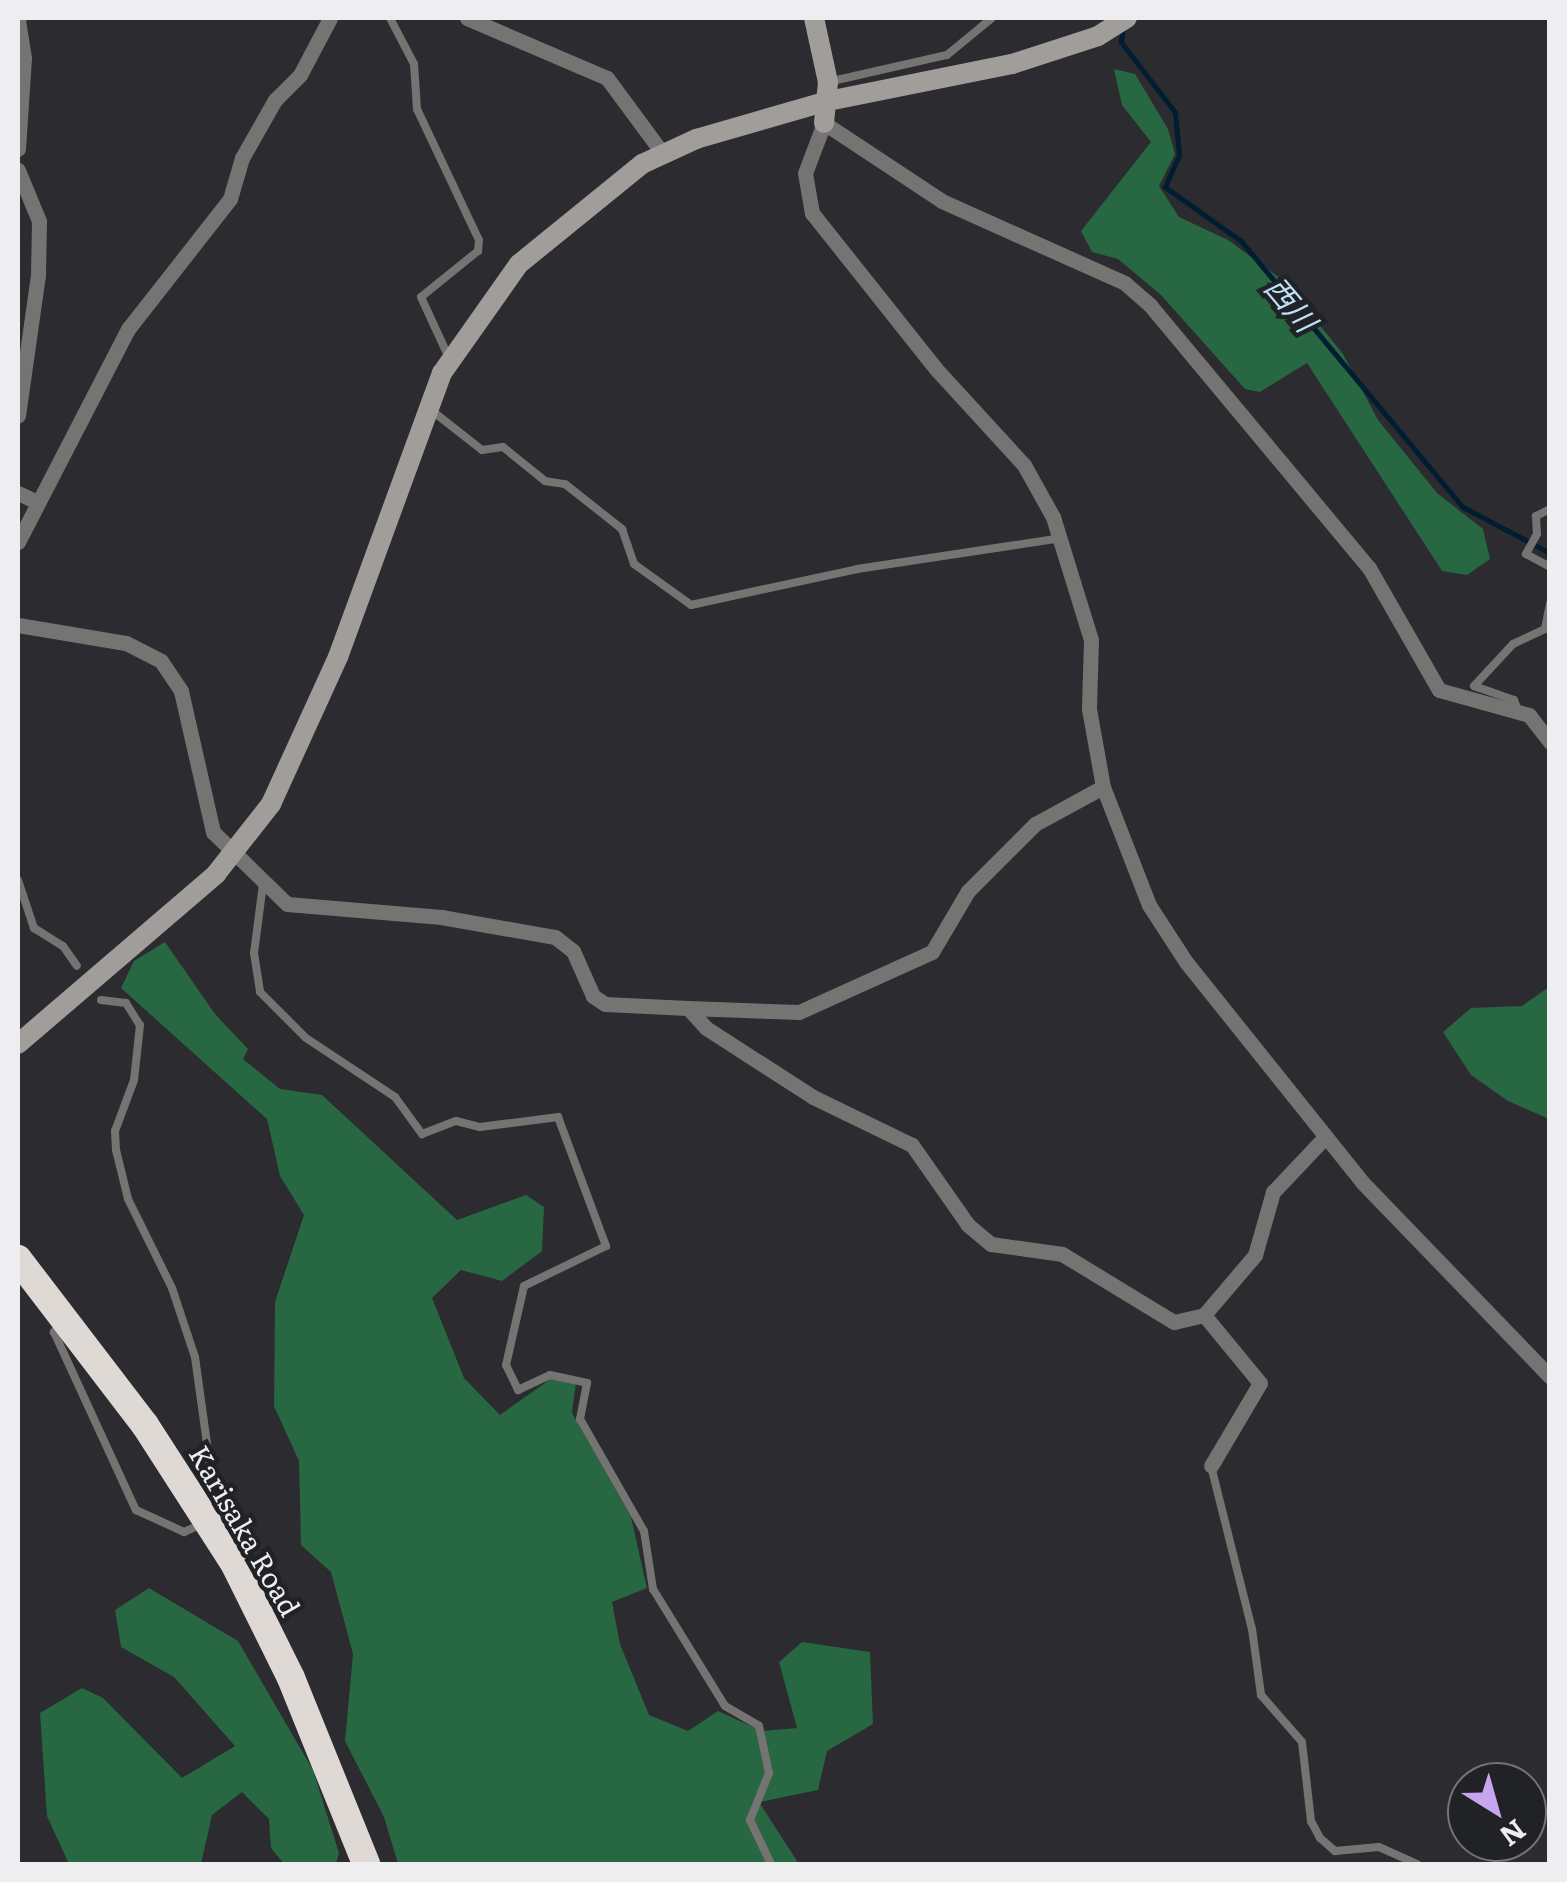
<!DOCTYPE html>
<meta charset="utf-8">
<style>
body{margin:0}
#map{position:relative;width:1567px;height:1882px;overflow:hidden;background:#2b2b30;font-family:Literata,"Noto Sans JP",serif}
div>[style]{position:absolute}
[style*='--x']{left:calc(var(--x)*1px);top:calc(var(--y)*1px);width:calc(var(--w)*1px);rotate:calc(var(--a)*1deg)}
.forest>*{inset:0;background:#276741}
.stream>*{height:5px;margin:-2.5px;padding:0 2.5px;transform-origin:2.5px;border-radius:2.5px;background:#001d32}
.lane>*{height:8px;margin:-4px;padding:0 4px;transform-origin:4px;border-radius:4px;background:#767472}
.street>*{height:15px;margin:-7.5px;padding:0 7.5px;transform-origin:7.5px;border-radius:7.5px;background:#767472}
.secondary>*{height:20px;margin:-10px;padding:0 10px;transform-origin:10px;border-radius:10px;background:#a09d9a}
.highway>*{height:28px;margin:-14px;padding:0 14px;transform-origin:14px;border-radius:14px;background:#ded9d4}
span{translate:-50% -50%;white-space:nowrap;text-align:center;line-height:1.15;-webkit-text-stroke:9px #212226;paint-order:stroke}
.street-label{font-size:28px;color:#eeeef1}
.water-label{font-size:30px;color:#bfe0f8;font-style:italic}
.frame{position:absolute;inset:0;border:20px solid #eeeef1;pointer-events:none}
.north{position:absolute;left:1447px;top:1762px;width:100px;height:100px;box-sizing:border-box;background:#212226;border:2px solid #737477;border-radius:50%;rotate:143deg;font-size:28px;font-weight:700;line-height:40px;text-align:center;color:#eeeef1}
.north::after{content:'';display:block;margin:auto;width:35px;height:45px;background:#c7a6ef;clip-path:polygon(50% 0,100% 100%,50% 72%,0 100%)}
</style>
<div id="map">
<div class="forest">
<i style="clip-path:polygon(1114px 69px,1135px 74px,1168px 129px,1175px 154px,1159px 186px,1179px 217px,1228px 240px,1284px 281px,1343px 354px,1378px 420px,1437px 493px,1483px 529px,1490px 559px,1467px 575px,1442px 571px,1307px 363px,1260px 392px,1245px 389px,1161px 295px,1118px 259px,1092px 252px,1081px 231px,1151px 142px,1122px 105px)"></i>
<i style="clip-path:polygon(165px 942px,215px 1014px,248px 1049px,243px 1059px,280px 1089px,322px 1095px,457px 1220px,526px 1195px,544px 1207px,542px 1251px,502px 1281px,461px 1270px,432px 1298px,464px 1378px,500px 1415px,552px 1378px,576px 1382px,572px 1413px,631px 1517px,647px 1588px,612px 1602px,620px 1644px,649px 1715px,688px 1731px,718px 1711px,762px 1731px,797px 1728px,779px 1662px,802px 1642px,870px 1652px,873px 1724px,827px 1751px,818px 1790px,759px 1802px,799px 1864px,398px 1864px,384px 1817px,345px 1741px,353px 1654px,331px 1572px,301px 1545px,299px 1461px,274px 1406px,275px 1302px,304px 1215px,280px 1176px,267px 1119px,121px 988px,134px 961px)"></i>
<i style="clip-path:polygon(1549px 987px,1549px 1119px,1508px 1101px,1471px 1075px,1443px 1032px,1471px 1008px,1522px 1006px)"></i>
<i style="clip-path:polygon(149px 1588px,238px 1641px,313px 1770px,339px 1853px,336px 1864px,284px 1864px,271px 1848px,269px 1819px,242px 1792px,212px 1815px,201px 1864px,69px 1864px,47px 1816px,40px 1713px,82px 1688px,103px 1698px,182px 1778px,235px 1746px,174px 1677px,121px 1647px,115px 1610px)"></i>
</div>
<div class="stream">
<i style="--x:1123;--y:27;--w:15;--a:98"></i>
<i style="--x:1121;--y:42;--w:88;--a:52.4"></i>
<i style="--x:1175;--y:112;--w:43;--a:84.7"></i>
<i style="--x:1179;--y:155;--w:35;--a:114"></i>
<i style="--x:1165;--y:187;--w:93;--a:35.4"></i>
<i style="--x:1241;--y:241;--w:346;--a:50.2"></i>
<i style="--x:1463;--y:507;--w:98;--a:27.9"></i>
</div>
<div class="lane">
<i style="--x:390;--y:18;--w:52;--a:62.4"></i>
<i style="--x:414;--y:64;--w:45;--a:86.2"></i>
<i style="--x:417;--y:109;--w:145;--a:64.7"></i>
<i style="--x:479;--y:240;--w:11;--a:95"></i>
<i style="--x:478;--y:251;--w:73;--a:141.1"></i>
<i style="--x:421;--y:297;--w:67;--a:65.3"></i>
<i style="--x:828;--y:82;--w:122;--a:-12.8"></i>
<i style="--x:947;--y:55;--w:58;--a:-39.4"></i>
<i style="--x:431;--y:410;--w:65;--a:38.1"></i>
<i style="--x:482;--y:450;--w:21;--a:-8"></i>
<i style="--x:503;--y:447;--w:54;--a:39"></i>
<i style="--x:545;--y:481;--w:20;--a:9"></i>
<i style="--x:565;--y:484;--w:73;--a:38.3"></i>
<i style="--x:622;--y:529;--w:37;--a:71"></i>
<i style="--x:634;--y:564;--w:70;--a:35.7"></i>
<i style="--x:691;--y:605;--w:170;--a:-12.2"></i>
<i style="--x:857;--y:569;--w:207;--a:-8.6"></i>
<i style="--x:1550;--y:509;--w:16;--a:153"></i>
<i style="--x:1536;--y:516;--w:18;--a:87"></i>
<i style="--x:1537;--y:534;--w:23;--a:119"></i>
<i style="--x:1526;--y:554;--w:27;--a:28"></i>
<i style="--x:1518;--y:710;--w:11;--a:-112"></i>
<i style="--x:1514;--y:700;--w:42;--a:-160.7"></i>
<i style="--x:1474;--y:686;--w:57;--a:-47.1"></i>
<i style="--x:1513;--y:644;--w:35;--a:-25"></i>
<i style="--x:1545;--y:629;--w:26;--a:-79"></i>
<i style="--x:18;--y:880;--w:51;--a:71.6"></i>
<i style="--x:34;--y:928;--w:34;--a:32"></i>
<i style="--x:63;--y:946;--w:24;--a:55"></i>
<i style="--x:263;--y:884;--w:70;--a:97.4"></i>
<i style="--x:254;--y:953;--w:39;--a:81"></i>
<i style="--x:260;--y:992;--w:65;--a:45"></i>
<i style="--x:306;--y:1038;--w:107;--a:33.5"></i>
<i style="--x:395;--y:1097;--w:46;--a:53.9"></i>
<i style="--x:422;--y:1134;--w:36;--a:-21"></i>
<i style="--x:456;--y:1121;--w:25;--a:14"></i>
<i style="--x:480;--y:1127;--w:79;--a:-7.3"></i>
<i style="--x:558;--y:1117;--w:138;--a:69.6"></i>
<i style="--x:606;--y:1246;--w:91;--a:154"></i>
<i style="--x:524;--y:1286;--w:81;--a:102.8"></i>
<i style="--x:506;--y:1365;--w:28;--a:64"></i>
<i style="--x:518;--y:1390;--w:35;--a:-25"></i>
<i style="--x:550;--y:1375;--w:38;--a:12"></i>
<i style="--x:587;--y:1383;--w:37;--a:101"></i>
<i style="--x:580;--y:1419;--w:129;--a:60.3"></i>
<i style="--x:644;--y:1531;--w:59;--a:81.2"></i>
<i style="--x:653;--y:1589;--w:137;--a:58.4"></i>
<i style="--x:725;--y:1706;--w:39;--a:30"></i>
<i style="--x:759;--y:1726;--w:48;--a:78"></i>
<i style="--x:769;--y:1773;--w:51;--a:112"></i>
<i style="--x:750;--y:1820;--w:49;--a:64.5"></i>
<i style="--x:101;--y:1000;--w:25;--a:7"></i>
<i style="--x:126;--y:1003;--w:26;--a:58"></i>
<i style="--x:140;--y:1025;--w:55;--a:96.2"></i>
<i style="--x:134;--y:1080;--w:54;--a:110.4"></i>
<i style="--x:115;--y:1131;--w:19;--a:87"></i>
<i style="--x:116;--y:1150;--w:50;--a:76.2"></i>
<i style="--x:128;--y:1199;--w:99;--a:63.7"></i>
<i style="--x:172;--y:1288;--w:73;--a:71.6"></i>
<i style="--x:195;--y:1357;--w:138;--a:82.1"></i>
<i style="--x:214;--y:1494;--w:14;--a:124"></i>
<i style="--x:59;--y:1325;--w:9;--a:126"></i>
<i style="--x:54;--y:1332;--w:196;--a:65.3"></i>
<i style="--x:136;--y:1510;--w:53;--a:24.6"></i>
<i style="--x:184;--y:1532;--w:17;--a:-24"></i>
<i style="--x:1211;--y:1466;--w:168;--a:75.9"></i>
<i style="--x:1252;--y:1629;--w:67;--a:82.2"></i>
<i style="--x:1261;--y:1695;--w:62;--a:48.9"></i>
<i style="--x:1302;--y:1742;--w:80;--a:83.5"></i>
<i style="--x:1311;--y:1821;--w:19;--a:62"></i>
<i style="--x:1320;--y:1838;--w:20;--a:41"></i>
<i style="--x:1335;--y:1851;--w:44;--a:-5.2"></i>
<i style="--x:1379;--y:1847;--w:42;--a:24.1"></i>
</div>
<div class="street">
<i style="--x:467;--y:18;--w:152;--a:23.2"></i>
<i style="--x:607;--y:78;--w:94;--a:53.6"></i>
<i style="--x:18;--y:20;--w:38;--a:81"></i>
<i style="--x:24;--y:58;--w:91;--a:93.8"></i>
<i style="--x:18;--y:170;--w:55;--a:67.6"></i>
<i style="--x:39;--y:221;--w:54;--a:91.1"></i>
<i style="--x:38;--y:275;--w:142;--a:98.1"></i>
<i style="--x:18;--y:493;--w:21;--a:25"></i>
<i style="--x:18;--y:542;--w:240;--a:-62.7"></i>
<i style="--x:128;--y:329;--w:165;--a:-51.9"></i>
<i style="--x:230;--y:199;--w:43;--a:-73.7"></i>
<i style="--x:242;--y:158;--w:67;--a:-60.4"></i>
<i style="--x:275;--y:100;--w:35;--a:-45"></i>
<i style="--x:300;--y:75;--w:64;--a:-62.2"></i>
<i style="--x:18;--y:625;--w:109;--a:9.5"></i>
<i style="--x:126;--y:643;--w:39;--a:27"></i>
<i style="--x:161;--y:661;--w:36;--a:56"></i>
<i style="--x:181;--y:691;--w:145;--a:77.2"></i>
<i style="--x:213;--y:832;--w:103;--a:44.2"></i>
<i style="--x:287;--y:904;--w:155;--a:4.8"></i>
<i style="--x:441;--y:917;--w:116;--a:10"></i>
<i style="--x:555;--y:937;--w:23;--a:38"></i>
<i style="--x:573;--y:951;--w:49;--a:66"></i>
<i style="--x:593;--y:996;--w:14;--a:34"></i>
<i style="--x:605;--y:1004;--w:83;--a:2.8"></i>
<i style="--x:688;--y:1008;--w:27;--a:48"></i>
<i style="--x:706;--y:1028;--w:127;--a:32.8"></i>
<i style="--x:813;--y:1097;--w:110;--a:25.9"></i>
<i style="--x:912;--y:1145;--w:98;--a:55"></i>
<i style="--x:968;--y:1225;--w:30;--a:40"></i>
<i style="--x:991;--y:1244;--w:72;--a:8"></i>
<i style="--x:1062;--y:1254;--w:131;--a:31.3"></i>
<i style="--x:1174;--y:1322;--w:31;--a:-13"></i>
<i style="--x:1204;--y:1315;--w:79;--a:-49.6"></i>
<i style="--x:1255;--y:1255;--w:66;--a:-74.1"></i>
<i style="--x:1273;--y:1192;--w:74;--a:-46.6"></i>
<i style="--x:1550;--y:742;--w:34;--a:-128"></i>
<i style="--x:1529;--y:715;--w:93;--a:-164.5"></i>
<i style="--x:1439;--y:690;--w:141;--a:-119.8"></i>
<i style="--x:1369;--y:568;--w:342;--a:-129.8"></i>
<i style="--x:1150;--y:305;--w:33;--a:-139"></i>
<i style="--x:1125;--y:283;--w:201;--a:-155.9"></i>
<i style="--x:942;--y:201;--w:141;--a:-146.5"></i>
<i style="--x:824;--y:123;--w:53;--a:110.8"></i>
<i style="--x:805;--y:173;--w:41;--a:80.1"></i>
<i style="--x:812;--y:213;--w:199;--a:51.5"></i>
<i style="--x:936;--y:369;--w:130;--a:47.5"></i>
<i style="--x:1024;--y:465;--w:60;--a:60.9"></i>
<i style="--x:1053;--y:517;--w:129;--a:72.8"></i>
<i style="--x:1091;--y:640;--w:69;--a:91.7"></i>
<i style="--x:1089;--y:709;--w:79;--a:79.8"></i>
<i style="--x:1103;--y:787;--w:127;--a:68.7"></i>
<i style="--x:1149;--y:905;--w:68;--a:57"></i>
<i style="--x:1186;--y:962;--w:282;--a:51.3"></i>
<i style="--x:1362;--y:1182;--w:271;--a:46"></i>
<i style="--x:688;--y:1008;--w:111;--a:2.1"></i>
<i style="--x:799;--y:1012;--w:146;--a:-24.3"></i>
<i style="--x:932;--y:952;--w:71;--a:-59.5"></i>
<i style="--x:968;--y:891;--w:95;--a:-45"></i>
<i style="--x:1035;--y:824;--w:77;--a:-28.6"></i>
<i style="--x:1204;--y:1315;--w:88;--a:50.5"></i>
<i style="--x:1260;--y:1383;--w:96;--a:120.6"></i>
</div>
<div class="secondary">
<i style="--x:814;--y:18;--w:66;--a:77.7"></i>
<i style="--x:828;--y:82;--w:41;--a:95.6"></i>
<i style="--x:18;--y:1044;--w:261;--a:-40.6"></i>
<i style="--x:216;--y:874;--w:89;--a:-51.8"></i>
<i style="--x:271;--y:804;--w:162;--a:-65.5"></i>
<i style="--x:338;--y:657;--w:302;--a:-69.9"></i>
<i style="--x:442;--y:373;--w:133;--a:-54.8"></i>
<i style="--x:519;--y:264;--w:159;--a:-39.1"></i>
<i style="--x:642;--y:164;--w:60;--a:-24.8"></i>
<i style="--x:696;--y:139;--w:137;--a:-16.1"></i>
<i style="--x:828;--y:101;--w:188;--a:-11.4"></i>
<i style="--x:1012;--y:64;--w:90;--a:-18"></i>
<i style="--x:1098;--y:36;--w:34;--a:-32"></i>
</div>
<div class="highway">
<i style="--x:18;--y:1259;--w:209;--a:52.6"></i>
<i style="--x:145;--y:1425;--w:164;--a:57.2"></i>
<i style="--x:234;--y:1563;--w:128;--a:63.6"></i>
<i style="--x:291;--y:1678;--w:201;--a:68"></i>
</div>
<div class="street-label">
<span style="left:246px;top:1530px;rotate:60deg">Karisaka Road</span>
</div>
<div class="water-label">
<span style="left:1292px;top:303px;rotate:50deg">西川</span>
</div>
<div class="frame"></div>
<div class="north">N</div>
</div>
